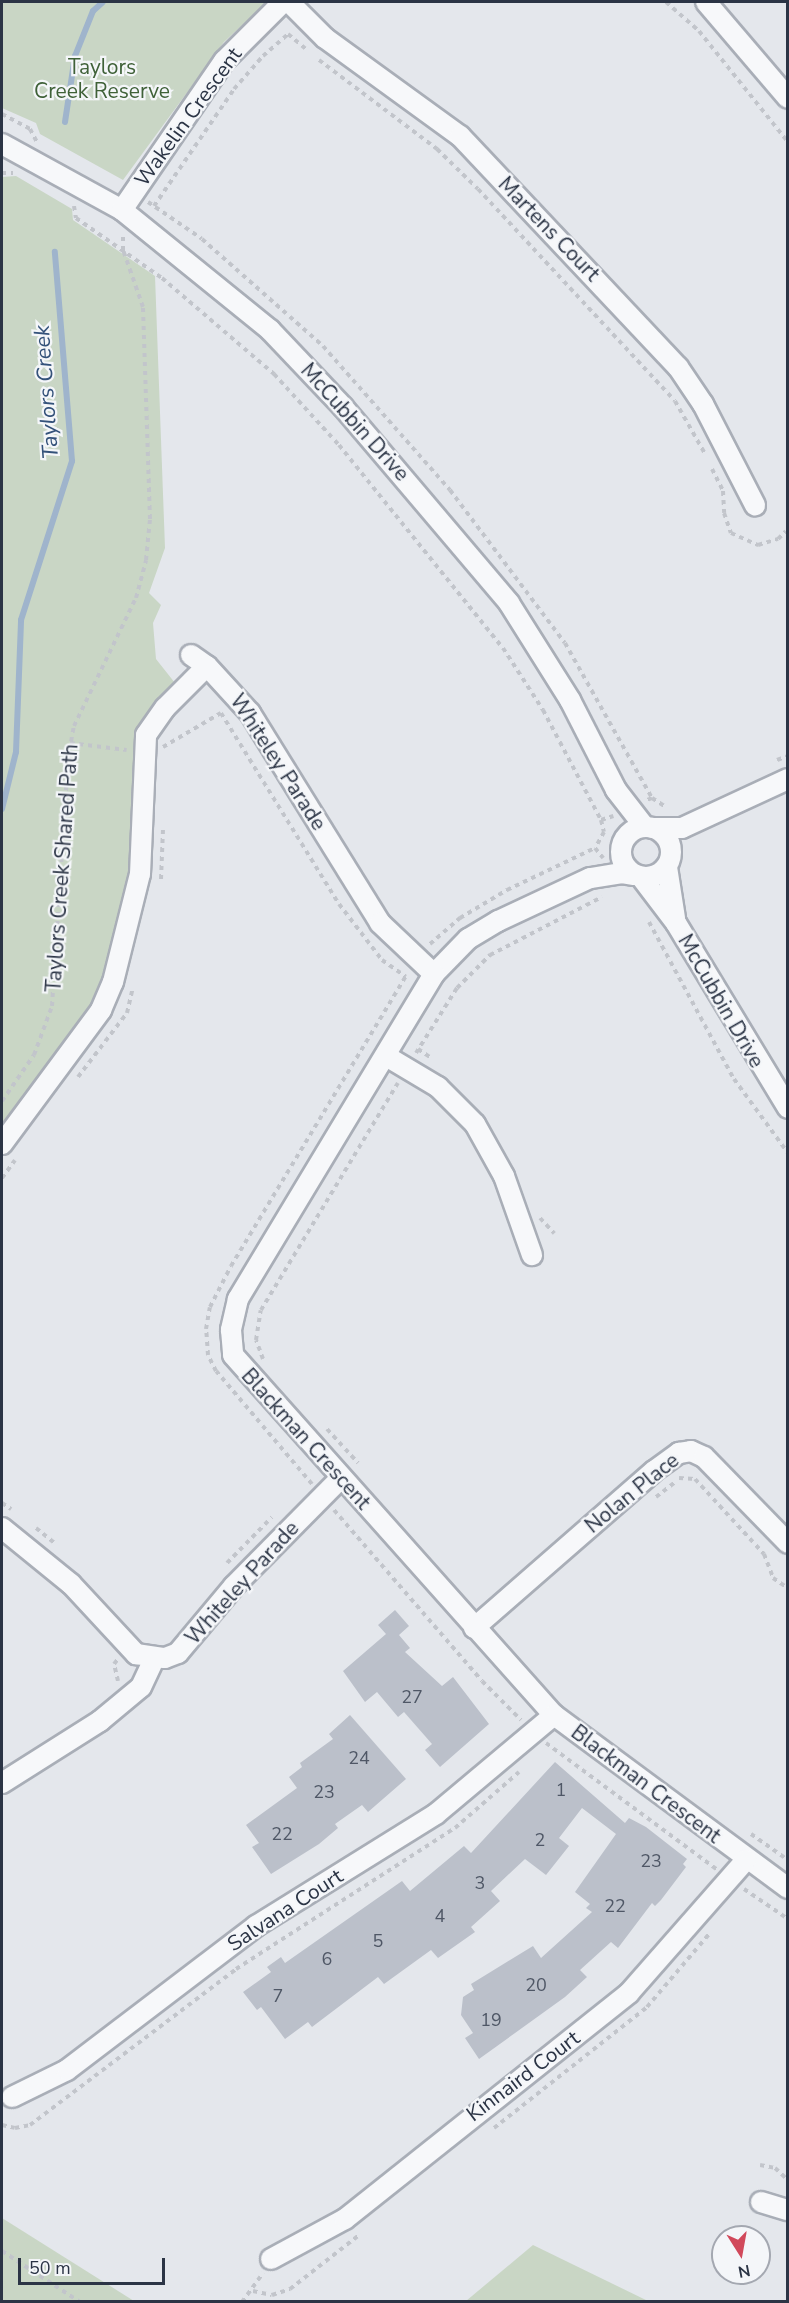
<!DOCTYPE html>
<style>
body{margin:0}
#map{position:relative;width:789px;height:2303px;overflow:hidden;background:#e4e7ec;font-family:"Nunito Sans",sans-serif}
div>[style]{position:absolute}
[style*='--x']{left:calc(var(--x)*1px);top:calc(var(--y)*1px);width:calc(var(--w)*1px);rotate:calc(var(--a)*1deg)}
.green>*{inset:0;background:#c9d6c5}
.stream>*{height:6px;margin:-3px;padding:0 3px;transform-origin:3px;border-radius:3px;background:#9fb4cc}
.building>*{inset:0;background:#bbc0ca}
.path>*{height:4px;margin-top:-2px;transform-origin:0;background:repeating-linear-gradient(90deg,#c2c5cb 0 4.5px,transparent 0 9px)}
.roads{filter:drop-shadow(2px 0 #a9aeb7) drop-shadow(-2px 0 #a9aeb7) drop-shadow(0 2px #a9aeb7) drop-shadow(0 -2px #a9aeb7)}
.street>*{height:20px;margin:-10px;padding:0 10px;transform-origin:10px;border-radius:10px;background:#f7f8fa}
.street>.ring{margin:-10px;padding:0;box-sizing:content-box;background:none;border:20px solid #f7f8fa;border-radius:50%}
span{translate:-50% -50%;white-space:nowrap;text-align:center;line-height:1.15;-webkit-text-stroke:4.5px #f4f6f9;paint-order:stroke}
.number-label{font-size:18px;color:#4f5766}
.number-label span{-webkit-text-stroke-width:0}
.park-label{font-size:21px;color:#3f6138}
.street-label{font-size:21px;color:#2b3445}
.water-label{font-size:22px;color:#34527a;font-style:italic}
.frame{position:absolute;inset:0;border:3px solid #2b3445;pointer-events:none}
.north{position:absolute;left:711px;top:2225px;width:60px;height:60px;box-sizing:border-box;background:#f4f6f9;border:2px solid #a4a8b1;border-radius:50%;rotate:169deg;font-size:16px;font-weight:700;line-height:24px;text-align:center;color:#2b3445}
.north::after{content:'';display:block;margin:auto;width:21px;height:27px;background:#d1495b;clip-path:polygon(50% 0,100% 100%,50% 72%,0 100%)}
.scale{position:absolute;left:18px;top:2258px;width:147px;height:27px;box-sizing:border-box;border:3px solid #2b3445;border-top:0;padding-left:8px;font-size:18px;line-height:21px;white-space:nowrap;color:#2b3445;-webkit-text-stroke:4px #f4f6f9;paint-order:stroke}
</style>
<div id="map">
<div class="green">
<i style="clip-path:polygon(2px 2px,267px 2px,224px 42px,123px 180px,40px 134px,36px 123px,2px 108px)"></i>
<i style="clip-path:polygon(16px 176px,72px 209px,73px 220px,155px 276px,165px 548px,149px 593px,161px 605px,153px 623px,156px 659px,175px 683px,141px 723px,135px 738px,129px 874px,106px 973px,84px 1018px,2px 1127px,2px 177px)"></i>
<i style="clip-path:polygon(2px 2218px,134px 2301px,2px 2301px)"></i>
<i style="clip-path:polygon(533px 2245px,648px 2301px,466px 2301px)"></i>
</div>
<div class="stream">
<i style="--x:65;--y:122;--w:67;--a:-81.4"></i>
<i style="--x:75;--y:56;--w:48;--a:-68.2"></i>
<i style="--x:93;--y:11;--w:13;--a:-42"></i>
<i style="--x:2;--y:809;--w:59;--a:-76.2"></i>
<i style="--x:16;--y:752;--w:132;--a:-87.8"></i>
<i style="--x:21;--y:620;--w:167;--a:-72.2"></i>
<i style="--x:72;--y:461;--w:210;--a:-94.7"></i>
</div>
<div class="building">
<i style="clip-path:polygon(395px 1610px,409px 1626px,399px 1635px,410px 1648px,405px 1652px,442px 1686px,453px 1677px,489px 1724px,440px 1767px,425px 1750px,432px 1744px,404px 1712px,398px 1717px,377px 1692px,365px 1702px,343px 1671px,386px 1634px,378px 1625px)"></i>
<i style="clip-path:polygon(350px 1715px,406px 1779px,368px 1812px,362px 1805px,335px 1824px,338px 1828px,319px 1844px,271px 1874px,252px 1847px,259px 1843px,246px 1825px,297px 1788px,289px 1777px,302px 1767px,300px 1763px,333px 1739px,329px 1734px)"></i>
<i style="clip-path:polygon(555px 1762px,625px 1823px,629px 1818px,646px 1827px,687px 1859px,683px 1864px,686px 1867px,661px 1900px,655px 1906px,652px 1903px,618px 1948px,611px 1942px,580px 1970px,587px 1977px,565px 1997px,479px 2059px,465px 2038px,473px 2033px,461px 2015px,463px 1997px,474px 1990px,471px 1984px,533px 1946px,541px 1958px,592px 1912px,586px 1908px,590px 1904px,575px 1892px,616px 1834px,582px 1808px,559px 1838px,569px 1846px,546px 1875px,525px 1859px,491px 1891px,500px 1901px,471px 1927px,475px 1932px,438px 1958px,431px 1950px,384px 1984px,378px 1977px,312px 2027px,308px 2022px,285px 2039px,261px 2007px,257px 2010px,243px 1992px,271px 1972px,267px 1967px,281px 1957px,285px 1963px,402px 1881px,410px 1891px,464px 1846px,471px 1853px)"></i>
</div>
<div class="path">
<i style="--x:666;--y:2;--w:44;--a:41.3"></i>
<i style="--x:699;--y:31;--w:142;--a:51.3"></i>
<i style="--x:319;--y:60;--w:148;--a:37"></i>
<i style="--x:437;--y:149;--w:57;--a:44.3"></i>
<i style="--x:478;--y:189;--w:289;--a:47.1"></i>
<i style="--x:675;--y:401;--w:59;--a:60.4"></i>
<i style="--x:2;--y:114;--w:32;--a:28"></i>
<i style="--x:30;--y:129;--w:15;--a:62"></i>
<i style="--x:2;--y:173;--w:11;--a:0"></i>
<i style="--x:148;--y:202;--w:65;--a:34.4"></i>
<i style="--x:202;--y:239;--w:162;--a:41.5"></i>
<i style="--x:323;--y:346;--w:192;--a:48.6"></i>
<i style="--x:450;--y:490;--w:191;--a:53.1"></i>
<i style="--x:565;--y:643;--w:178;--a:60.7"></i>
<i style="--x:652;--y:798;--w:5;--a:158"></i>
<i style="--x:74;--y:206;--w:12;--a:81"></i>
<i style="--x:76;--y:218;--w:105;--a:34.9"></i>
<i style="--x:162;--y:278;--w:148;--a:40.6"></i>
<i style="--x:274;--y:374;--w:96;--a:47.5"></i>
<i style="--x:339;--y:445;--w:261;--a:51.1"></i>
<i style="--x:503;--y:648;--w:74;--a:57.2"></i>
<i style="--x:543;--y:710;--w:124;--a:62.2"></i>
<i style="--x:601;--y:820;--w:13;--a:-18"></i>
<i style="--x:154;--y:206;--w:142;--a:-55.6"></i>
<i style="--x:234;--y:89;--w:44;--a:-48.7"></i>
<i style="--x:263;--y:56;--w:33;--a:-41"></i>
<i style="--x:288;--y:34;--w:23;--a:40"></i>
<i style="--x:712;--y:469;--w:25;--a:63"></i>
<i style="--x:723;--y:491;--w:22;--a:87"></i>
<i style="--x:724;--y:513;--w:21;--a:71"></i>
<i style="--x:731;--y:533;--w:30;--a:24"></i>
<i style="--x:758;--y:545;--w:21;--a:-17"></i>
<i style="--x:778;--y:539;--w:11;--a:-45"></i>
<i style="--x:70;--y:743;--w:57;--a:7"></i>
<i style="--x:163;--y:747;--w:67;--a:-30.4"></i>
<i style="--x:221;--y:713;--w:225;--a:58.3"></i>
<i style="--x:339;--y:904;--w:71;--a:52.5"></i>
<i style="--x:382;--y:960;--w:29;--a:35"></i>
<i style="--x:777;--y:760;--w:12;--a:-20"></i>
<i style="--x:652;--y:798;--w:17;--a:33"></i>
<i style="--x:601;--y:820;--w:12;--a:76"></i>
<i style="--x:604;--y:832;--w:18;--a:119"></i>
<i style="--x:595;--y:848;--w:13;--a:51"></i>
<i style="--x:161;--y:879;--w:49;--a:-87.7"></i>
<i style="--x:649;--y:922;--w:179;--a:61.6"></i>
<i style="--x:734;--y:1079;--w:92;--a:53.9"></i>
<i style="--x:430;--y:944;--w:40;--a:-41"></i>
<i style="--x:460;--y:918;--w:55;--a:-30.8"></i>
<i style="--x:507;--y:890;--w:98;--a:-25.5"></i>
<i style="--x:418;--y:1049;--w:14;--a:34"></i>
<i style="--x:416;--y:1053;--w:77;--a:-57.8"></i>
<i style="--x:457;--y:988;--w:47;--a:-45"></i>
<i style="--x:490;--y:955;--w:126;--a:-27.4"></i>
<i style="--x:78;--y:1077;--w:81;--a:-52.6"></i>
<i style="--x:127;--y:1013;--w:26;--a:-77"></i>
<i style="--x:2;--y:1101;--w:56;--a:-55.2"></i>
<i style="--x:34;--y:1055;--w:52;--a:-69.8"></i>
<i style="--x:52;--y:1006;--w:248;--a:-86.3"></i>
<i style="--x:68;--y:759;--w:34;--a:-80"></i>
<i style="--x:74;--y:726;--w:142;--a:-64.2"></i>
<i style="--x:136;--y:598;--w:39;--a:-75"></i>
<i style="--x:146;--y:560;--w:41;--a:-84.4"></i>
<i style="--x:150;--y:519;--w:212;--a:-91.9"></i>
<i style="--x:143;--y:307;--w:60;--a:-109.3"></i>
<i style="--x:123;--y:250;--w:15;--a:-90"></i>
<i style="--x:2;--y:1178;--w:22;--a:-54"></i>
<i style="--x:540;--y:1218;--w:21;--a:47"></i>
<i style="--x:263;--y:1359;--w:20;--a:-110"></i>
<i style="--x:256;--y:1340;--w:30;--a:-81"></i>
<i style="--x:261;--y:1310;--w:265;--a:-58.9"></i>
<i style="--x:327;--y:1429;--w:46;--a:47.6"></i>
<i style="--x:679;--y:1478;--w:16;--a:4"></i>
<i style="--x:695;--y:1479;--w:102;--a:47.4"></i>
<i style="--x:764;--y:1554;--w:26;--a:69"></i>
<i style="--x:773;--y:1578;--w:18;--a:34"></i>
<i style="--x:312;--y:1484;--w:148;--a:-130.3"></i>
<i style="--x:216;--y:1371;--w:18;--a:-117"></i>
<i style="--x:208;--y:1355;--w:26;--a:-94"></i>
<i style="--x:206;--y:1329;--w:22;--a:-80"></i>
<i style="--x:210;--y:1307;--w:46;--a:-62.9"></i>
<i style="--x:231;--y:1266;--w:341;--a:-58.9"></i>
<i style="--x:656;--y:1497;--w:23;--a:-38"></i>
<i style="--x:2;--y:1503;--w:11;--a:34"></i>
<i style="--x:334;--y:1510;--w:226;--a:49.1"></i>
<i style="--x:482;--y:1681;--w:55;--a:45"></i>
<i style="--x:36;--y:1528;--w:26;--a:39"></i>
<i style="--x:227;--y:1563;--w:64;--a:-45.6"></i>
<i style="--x:118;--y:1681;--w:17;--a:-103"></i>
<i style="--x:114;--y:1664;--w:6;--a:-51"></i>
<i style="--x:546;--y:1743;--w:212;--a:36.5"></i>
<i style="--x:751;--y:1834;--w:45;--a:35.1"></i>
<i style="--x:744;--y:1889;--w:53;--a:34.3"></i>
<i style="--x:2;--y:2125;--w:13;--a:13"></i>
<i style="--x:15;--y:2128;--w:15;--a:-11"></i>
<i style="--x:30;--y:2125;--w:258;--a:-37.1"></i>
<i style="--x:236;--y:1969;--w:260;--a:-32.8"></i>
<i style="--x:455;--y:1828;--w:85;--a:-41.2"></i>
<i style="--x:494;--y:2128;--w:195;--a:-38.3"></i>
<i style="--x:647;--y:2007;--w:97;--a:-49.6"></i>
<i style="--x:760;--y:2165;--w:15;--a:11"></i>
<i style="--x:775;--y:2168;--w:18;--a:43"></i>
<i style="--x:2;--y:2251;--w:93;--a:33.2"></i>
<i style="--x:253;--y:2291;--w:19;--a:12"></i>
<i style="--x:272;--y:2295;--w:19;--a:-18"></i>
<i style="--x:290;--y:2289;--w:88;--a:-38"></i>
<i style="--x:242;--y:2302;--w:36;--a:-54"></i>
</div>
<div class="roads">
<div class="street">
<i style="--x:289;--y:2;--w:51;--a:45"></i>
<i style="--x:325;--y:38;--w:167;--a:36"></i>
<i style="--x:460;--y:136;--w:318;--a:46.7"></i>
<i style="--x:678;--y:367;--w:45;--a:56"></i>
<i style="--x:703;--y:404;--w:114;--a:62.8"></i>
<i style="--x:706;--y:2;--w:126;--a:49.5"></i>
<i style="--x:2;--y:144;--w:137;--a:28.8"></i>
<i style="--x:122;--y:210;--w:191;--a:39"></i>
<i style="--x:270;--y:330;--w:106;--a:46.5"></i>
<i style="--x:343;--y:407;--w:257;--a:49.7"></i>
<i style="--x:509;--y:603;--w:115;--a:57.8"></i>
<i style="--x:570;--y:700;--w:101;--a:62.9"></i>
<i style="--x:616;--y:790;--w:46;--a:52.1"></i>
<i style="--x:122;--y:210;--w:181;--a:-55.6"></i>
<i style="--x:224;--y:61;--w:83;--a:-45"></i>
<i style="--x:191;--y:655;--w:19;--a:35"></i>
<i class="ring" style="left:621px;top:827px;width:30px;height:30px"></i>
<i style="--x:652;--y:828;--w:30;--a:0"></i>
<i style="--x:682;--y:828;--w:117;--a:-24.8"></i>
<i style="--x:667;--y:867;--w:52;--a:81.1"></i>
<i style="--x:634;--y:875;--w:12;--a:-171"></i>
<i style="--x:622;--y:873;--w:32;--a:171"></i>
<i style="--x:590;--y:878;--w:102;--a:154.9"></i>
<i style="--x:498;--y:921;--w:35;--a:149"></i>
<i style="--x:468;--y:939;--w:49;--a:134.2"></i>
<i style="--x:434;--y:974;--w:380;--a:121.1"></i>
<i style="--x:238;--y:1299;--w:32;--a:103"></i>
<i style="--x:231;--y:1330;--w:25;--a:85"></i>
<i style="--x:233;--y:1355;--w:482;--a:48.3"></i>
<i style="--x:554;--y:1715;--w:291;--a:36.5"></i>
<i style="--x:641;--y:877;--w:58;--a:52.7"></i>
<i style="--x:676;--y:923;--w:216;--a:58.8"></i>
<i style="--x:386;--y:1056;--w:61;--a:30.8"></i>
<i style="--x:438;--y:1087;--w:52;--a:45"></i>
<i style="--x:475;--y:1124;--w:60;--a:60.9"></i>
<i style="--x:504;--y:1176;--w:84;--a:70.5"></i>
<i style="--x:2;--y:1144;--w:167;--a:-53.5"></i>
<i style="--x:101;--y:1010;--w:30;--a:-67"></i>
<i style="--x:113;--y:982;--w:111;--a:-76"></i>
<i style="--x:140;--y:874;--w:139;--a:-87.5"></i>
<i style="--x:146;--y:735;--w:33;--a:-55"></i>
<i style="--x:165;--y:708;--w:59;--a:-45"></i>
<i style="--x:207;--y:666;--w:64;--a:47.5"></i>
<i style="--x:250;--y:713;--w:247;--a:58.2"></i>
<i style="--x:380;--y:923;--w:74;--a:43.4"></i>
<i style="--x:2;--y:1528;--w:89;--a:39.1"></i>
<i style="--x:71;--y:1584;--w:96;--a:47.1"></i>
<i style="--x:136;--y:1654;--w:29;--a:8"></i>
<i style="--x:165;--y:1658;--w:14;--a:-21"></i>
<i style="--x:178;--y:1653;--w:87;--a:-50.1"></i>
<i style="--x:234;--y:1586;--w:152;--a:-45.3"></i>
<i style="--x:474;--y:1628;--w:239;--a:-41.1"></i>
<i style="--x:654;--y:1471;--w:31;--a:-36"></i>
<i style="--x:679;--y:1453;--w:12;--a:-9"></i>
<i style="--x:691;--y:1451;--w:14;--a:25"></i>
<i style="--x:704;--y:1457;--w:120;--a:45.7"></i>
<i style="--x:2;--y:1783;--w:116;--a:-32.3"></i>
<i style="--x:100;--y:1721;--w:53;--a:-39.7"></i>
<i style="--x:141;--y:1687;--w:31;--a:-65"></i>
<i style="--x:12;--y:2097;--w:61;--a:-26.1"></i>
<i style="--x:67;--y:2070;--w:238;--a:-37.3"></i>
<i style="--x:256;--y:1926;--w:212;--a:-31.9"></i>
<i style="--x:436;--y:1814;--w:154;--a:-40"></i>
<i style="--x:761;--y:2202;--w:28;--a:17"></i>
<i style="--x:271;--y:2259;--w:84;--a:-28.4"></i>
<i style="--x:345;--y:2219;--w:363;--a:-38.5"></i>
<i style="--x:629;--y:1993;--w:177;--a:-48.7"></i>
</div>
</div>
<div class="number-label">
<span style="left:412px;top:1697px">27</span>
<span style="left:359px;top:1758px">24</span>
<span style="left:561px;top:1790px">1</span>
<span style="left:324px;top:1792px">23</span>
<span style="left:282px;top:1834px">22</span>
<span style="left:540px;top:1840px">2</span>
<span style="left:651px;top:1861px">23</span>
<span style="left:480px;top:1883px">3</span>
<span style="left:615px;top:1906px">22</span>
<span style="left:440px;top:1916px">4</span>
<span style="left:378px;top:1941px">5</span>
<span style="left:327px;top:1959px">6</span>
<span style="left:536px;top:1985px">20</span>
<span style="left:278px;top:1996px">7</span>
<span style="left:491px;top:2020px">19</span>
</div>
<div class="park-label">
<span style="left:102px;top:79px">Taylors<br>Creek Reserve</span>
</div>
<div class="street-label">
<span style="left:188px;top:117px;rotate:-54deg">Wakelin Crescent</span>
<span style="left:549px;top:229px;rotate:46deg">Martens Court</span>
<span style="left:355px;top:422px;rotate:48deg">McCubbin Drive</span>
<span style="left:278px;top:762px;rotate:57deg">Whiteley Parade</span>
<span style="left:62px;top:868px;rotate:-86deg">Taylors Creek Shared Path</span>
<span style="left:721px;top:1001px;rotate:60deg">McCubbin Drive</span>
<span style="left:306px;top:1439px;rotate:48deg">Blackman Crescent</span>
<span style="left:632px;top:1493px;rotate:-39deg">Nolan Place</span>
<span style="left:242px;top:1583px;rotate:-48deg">Whiteley Parade</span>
<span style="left:646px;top:1784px;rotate:37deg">Blackman Crescent</span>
<span style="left:285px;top:1910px;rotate:-33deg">Salvana Court</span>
<span style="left:523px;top:2076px;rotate:-37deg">Kinnaird Court</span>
</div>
<div class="water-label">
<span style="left:47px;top:392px;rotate:-94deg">Taylors Creek</span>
</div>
<div class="frame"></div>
<div class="north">N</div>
<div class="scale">50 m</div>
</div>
